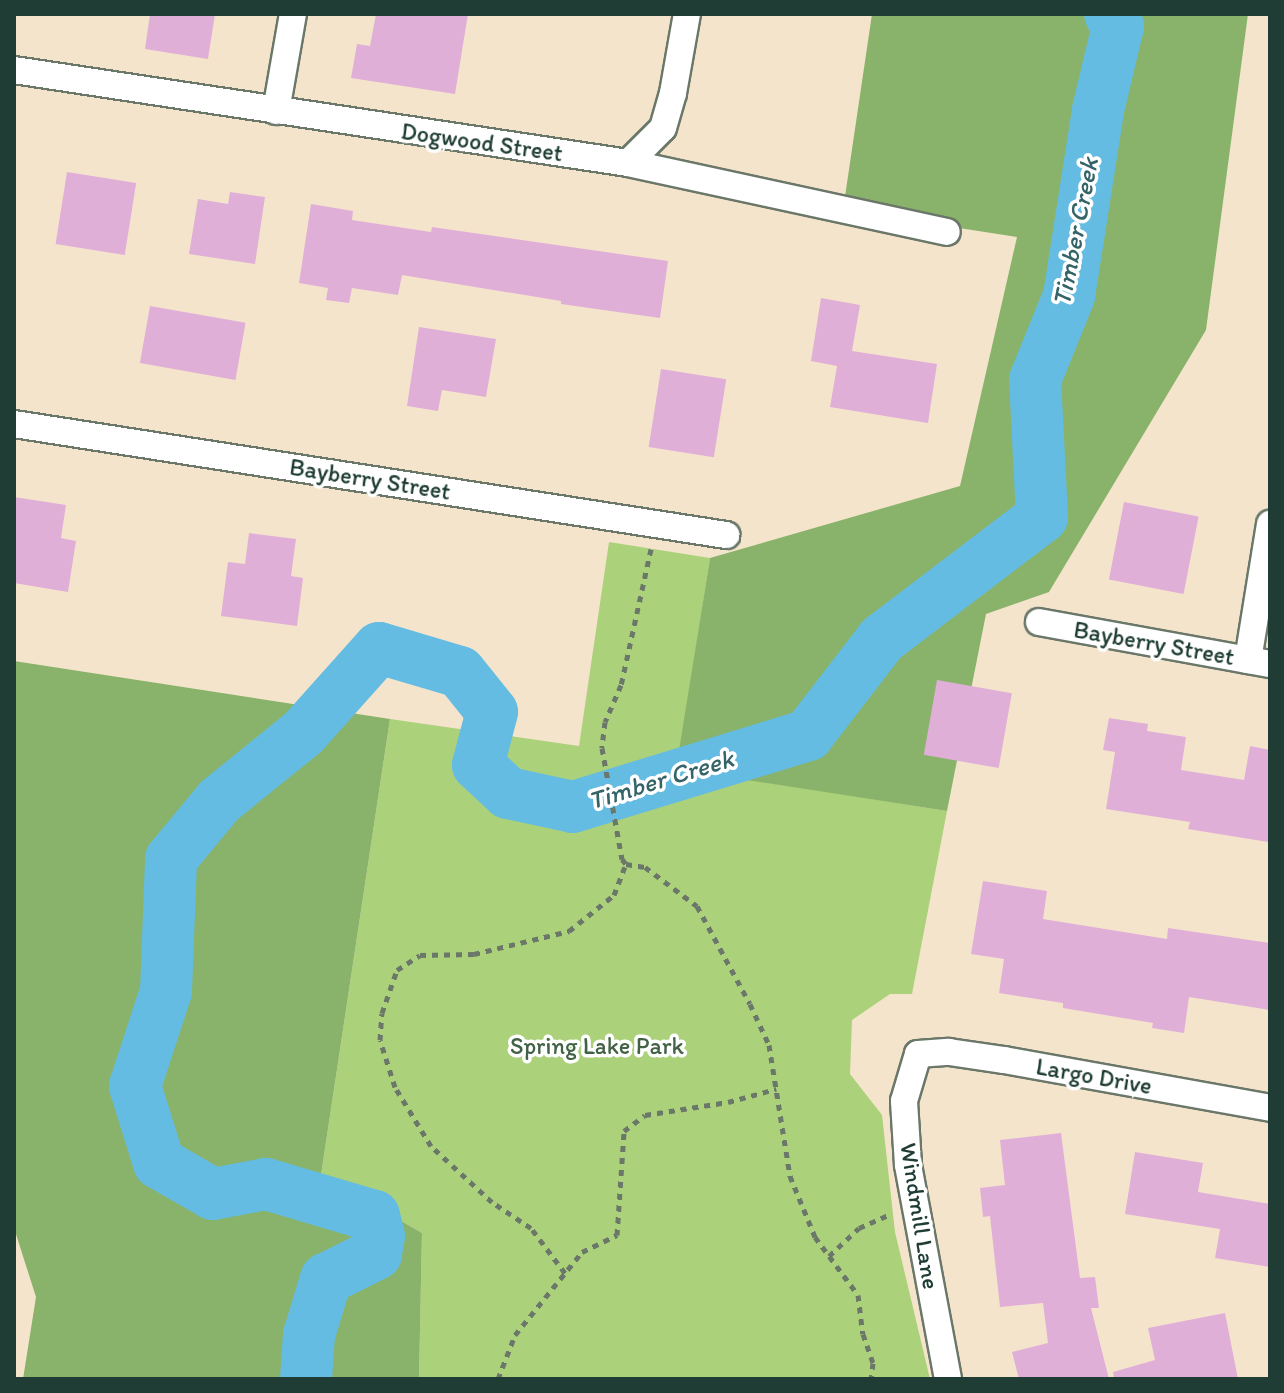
<!DOCTYPE html>
<style>
body{margin:0}
#map{position:relative;width:1284px;height:1393px;overflow:hidden;background:#f5e4cc;font-family:Itim,sans-serif}
div>[style]{position:absolute}
[style*='--x']{left:calc(var(--x)*1px);top:calc(var(--y)*1px);width:calc(var(--w)*1px);rotate:calc(var(--a)*1deg)}
.green>*{inset:0;background:#acd17b}
.forest>*{inset:0;background:#89b36b}
.river>*{height:52px;margin:-26px;padding:0 26px;transform-origin:26px;border-radius:26px;background:#65bce2}
.building>*{inset:0;background:#e0afd8;transform-origin:0 0}
.path>*{height:5px;margin-top:-2.5px;transform-origin:0;background:repeating-linear-gradient(90deg,#6a7769 0 6px,transparent 0 12px)}
.roads{filter:drop-shadow(2px 0 #6a7769) drop-shadow(-2px 0 #6a7769) drop-shadow(0 2px #6a7769) drop-shadow(0 -2px #6a7769)}
.street>*{height:26px;margin:-13px;padding:0 13px;transform-origin:13px;border-radius:13px;background:#fff}
span{translate:-50% -50%;white-space:nowrap;text-align:center;line-height:1.15;-webkit-text-stroke:7px #fff;paint-order:stroke}
.street-label{font-size:24px;color:#1f3d34}
.park-label{font-size:24px;color:#426246}
.water-label{font-size:26px;color:#346368;font-style:italic}
.frame{position:absolute;inset:0;border:16px solid #1f3d34;pointer-events:none}
</style>
<div id="map">
<div class="green">
<i style="clip-path:polygon(609px 542px,710px 558px,677px 768px,947px 811px,912px 994px,890px 994px,852px 1020px,850px 1074px,882px 1115px,895px 1232px,930px 1379px,419px 1379px,422px 1233px,321px 1175px,390px 719px,579px 746px)"></i>
</div>
<div class="forest">
<i style="clip-path:polygon(872px 14px,1248px 14px,1206px 330px,1049px 592px,986px 614px,947px 811px,676px 769px,710px 558px,960px 486px,1017px 237px,843px 210px)"></i>
<i style="clip-path:polygon(14px 661px,390px 719px,321px 1175px,422px 1233px,419px 1379px,23px 1379px,36px 1297px,14px 1228px)"></i>
</div>
<div class="river">
<i style="--x:306;--y:1379;--w:44;--a:-86.1"></i>
<i style="--x:309;--y:1335;--w:59;--a:-73.1"></i>
<i style="--x:326;--y:1279;--w:56;--a:-26.6"></i>
<i style="--x:376;--y:1254;--w:18;--a:-81"></i>
<i style="--x:379;--y:1236;--w:21;--a:-104"></i>
<i style="--x:374;--y:1216;--w:113;--a:-163.5"></i>
<i style="--x:266;--y:1184;--w:54;--a:169.3"></i>
<i style="--x:213;--y:1194;--w:62;--a:-150.1"></i>
<i style="--x:159;--y:1163;--w:81;--a:-107.3"></i>
<i style="--x:135;--y:1086;--w:100;--a:-71.9"></i>
<i style="--x:166;--y:991;--w:132;--a:-87.8"></i>
<i style="--x:171;--y:859;--w:75;--a:-50.4"></i>
<i style="--x:219;--y:801;--w:108;--a:-39"></i>
<i style="--x:303;--y:733;--w:114;--a:-48.2"></i>
<i style="--x:379;--y:648;--w:84;--a:16.5"></i>
<i style="--x:460;--y:672;--w:51;--a:51.3"></i>
<i style="--x:492;--y:712;--w:55;--a:104.8"></i>
<i style="--x:478;--y:765;--w:41;--a:43"></i>
<i style="--x:508;--y:793;--w:66;--a:12.2"></i>
<i style="--x:573;--y:807;--w:246;--a:-17"></i>
<i style="--x:808;--y:735;--w:121;--a:-52.4"></i>
<i style="--x:882;--y:639;--w:201;--a:-37.3"></i>
<i style="--x:1042;--y:517;--w:137;--a:-92.9"></i>
<i style="--x:1035;--y:380;--w:91;--a:-68"></i>
<i style="--x:1069;--y:296;--w:188;--a:-81.1"></i>
<i style="--x:1098;--y:110;--w:86;--a:-76.6"></i>
<i style="--x:1118;--y:26;--w:14;--a:-124"></i>
</div>
<div class="building">
<i style="clip-path:polygon(150px 14px,215px 14px,208px 59px,145px 49px)"></i>
<i style="clip-path:polygon(376px 14px,468px 14px,455px 94px,351px 78px,357px 44px,370px 46px)"></i>
<i style="left:67px;top:172px;width:70px;height:73px;rotate:9deg"></i>
<i style="clip-path:polygon(230px 192px,265px 197px,255px 264px,189px 254px,198px 199px,228px 204px)"></i>
<i style="clip-path:polygon(311px 204px,353px 211px,352px 220px,431px 232px,432px 227px,668px 261px,660px 318px,561px 304px,561px 301px,402px 275px,398px 295px,352px 288px,349px 303px,326px 300px,328px 288px,299px 283px)"></i>
<i style="clip-path:polygon(821px 298px,860px 305px,852px 351px,937px 364px,928px 423px,830px 407px,837px 366px,811px 361px)"></i>
<i style="left:150px;top:306px;width:97px;height:58px;rotate:10deg"></i>
<i style="clip-path:polygon(419px 327px,496px 339px,486px 397px,442px 390px,438px 411px,407px 406px)"></i>
<i style="left:661px;top:369px;width:66px;height:79px;rotate:9deg"></i>
<i style="clip-path:polygon(14px 497px,66px 505px,61px 538px,76px 541px,68px 592px,14px 583px)"></i>
<i style="left:1124px;top:502px;width:76px;height:79px;rotate:11deg"></i>
<i style="clip-path:polygon(249px 533px,296px 539px,291px 576px,303px 578px,297px 626px,221px 616px,228px 562px,245px 564px)"></i>
<i style="left:937px;top:680px;width:76px;height:76px;rotate:10deg"></i>
<i style="clip-path:polygon(1109px 718px,1148px 724px,1147px 731px,1186px 737px,1181px 770px,1244px 780px,1250px 746px,1270px 750px,1268px 842px,1188px 829px,1190px 822px,1106px 809px,1115px 752px,1103px 750px)"></i>
<i style="clip-path:polygon(983px 881px,1047px 891px,1043px 919px,1167px 939px,1168px 928px,1270px 943px,1270px 1010px,1189px 997px,1184px 1033px,1152px 1028px,1153px 1023px,1063px 1008px,1063px 1003px,999px 993px,1004px 959px,971px 954px)"></i>
<i style="clip-path:polygon(1061px 1133px,1080px 1278px,1095px 1277px,1099px 1308px,1091px 1308px,1109px 1379px,1019px 1379px,1012px 1352px,1048px 1343px,1043px 1303px,1000px 1307px,990px 1216px,983px 1217px,980px 1188px,1005px 1185px,1000px 1140px)"></i>
<i style="clip-path:polygon(1135px 1152px,1203px 1163px,1198px 1192px,1270px 1204px,1270px 1267px,1215px 1258px,1220px 1229px,1125px 1214px)"></i>
<i style="clip-path:polygon(1225px 1313px,1238px 1379px,1114px 1379px,1113px 1372px,1155px 1360px,1148px 1328px)"></i>
</div>
<div class="path">
<i style="--x:651;--y:549;--w:139;--a:102.4"></i>
<i style="--x:621;--y:685;--w:40;--a:113.4"></i>
<i style="--x:605;--y:722;--w:26;--a:97"></i>
<i style="--x:602;--y:748;--w:113;--a:79.8"></i>
<i style="--x:622;--y:859;--w:6;--a:51"></i>
<i style="--x:626;--y:864;--w:19;--a:9"></i>
<i style="--x:645;--y:867;--w:65;--a:36.9"></i>
<i style="--x:697;--y:906;--w:111;--a:61.6"></i>
<i style="--x:750;--y:1004;--w:45;--a:65.1"></i>
<i style="--x:769;--y:1045;--w:133;--a:80.9"></i>
<i style="--x:790;--y:1176;--w:66;--a:67.7"></i>
<i style="--x:815;--y:1237;--w:72;--a:53.4"></i>
<i style="--x:858;--y:1295;--w:39;--a:83"></i>
<i style="--x:863;--y:1334;--w:31;--a:71"></i>
<i style="--x:873;--y:1363;--w:16;--a:97"></i>
<i style="--x:829;--y:1256;--w:41;--a:-43"></i>
<i style="--x:859;--y:1228;--w:34;--a:-24"></i>
<i style="--x:565;--y:1273;--w:56;--a:-127.1"></i>
<i style="--x:531;--y:1228;--w:47;--a:-146.3"></i>
<i style="--x:492;--y:1202;--w:83;--a:-137.4"></i>
<i style="--x:431;--y:1146;--w:69;--a:-121.4"></i>
<i style="--x:395;--y:1087;--w:49;--a:-107.7"></i>
<i style="--x:380;--y:1040;--w:27;--a:-86"></i>
<i style="--x:382;--y:1013;--w:46;--a:-70.8"></i>
<i style="--x:397;--y:970;--w:27;--a:-33"></i>
<i style="--x:420;--y:955;--w:54;--a:-1.1"></i>
<i style="--x:474;--y:954;--w:98;--a:-13.6"></i>
<i style="--x:569;--y:931;--w:58;--a:-38.7"></i>
<i style="--x:614;--y:895;--w:33;--a:-69"></i>
<i style="--x:498;--y:1379;--w:47;--a:-68.9"></i>
<i style="--x:515;--y:1335;--w:107;--a:-51.1"></i>
<i style="--x:582;--y:1252;--w:39;--a:-26"></i>
<i style="--x:617;--y:1235;--w:104;--a:-86.1"></i>
<i style="--x:624;--y:1131;--w:26;--a:-37"></i>
<i style="--x:645;--y:1115;--w:84;--a:-8.9"></i>
<i style="--x:728;--y:1102;--w:50;--a:-15.2"></i>
</div>
<div class="roads">
<div class="street">
<i style="--x:14;--y:70;--w:621;--a:8.61"></i>
<i style="--x:628;--y:163;--w:326;--a:12.2"></i>
<i style="--x:276;--y:111;--w:98;--a:-80.1"></i>
<i style="--x:628;--y:163;--w:49;--a:-45"></i>
<i style="--x:663;--y:128;--w:36;--a:-74"></i>
<i style="--x:673;--y:93;--w:80;--a:-80"></i>
<i style="--x:14;--y:424;--w:721;--a:8.86"></i>
<i style="--x:1039;--y:622;--w:235;--a:10.3"></i>
<i style="--x:1248;--y:660;--w:138;--a:-80.8"></i>
<i style="--x:948;--y:1379;--w:218;--a:-100.6"></i>
<i style="--x:908;--y:1165;--w:64;--a:-93.6"></i>
<i style="--x:904;--y:1101;--w:49;--a:-73.4"></i>
<i style="--x:918;--y:1054;--w:31;--a:-4"></i>
<i style="--x:949;--y:1052;--w:56;--a:8.3"></i>
<i style="--x:1004;--y:1060;--w:270;--a:10.2"></i>
</div>
</div>
<div class="street-label">
<span style="left:482px;top:142px;rotate:8deg">Dogwood Street</span>
<span style="left:370px;top:479px;rotate:9deg">Bayberry Street</span>
<span style="left:1154px;top:643px;rotate:10deg">Bayberry Street</span>
<span style="left:1094px;top:1076px;rotate:10deg">Largo Drive</span>
<span style="left:920px;top:1216px;rotate:81deg">Windmill Lane</span>
</div>
<div class="park-label">
<span style="left:597px;top:1046px">Spring Lake Park</span>
</div>
<div class="water-label">
<span style="left:1076px;top:232px;rotate:-79deg">Timber Creek</span>
<span style="left:661px;top:780px;rotate:-17deg">Timber Creek</span>
</div>
<div class="frame"></div>
</div>
